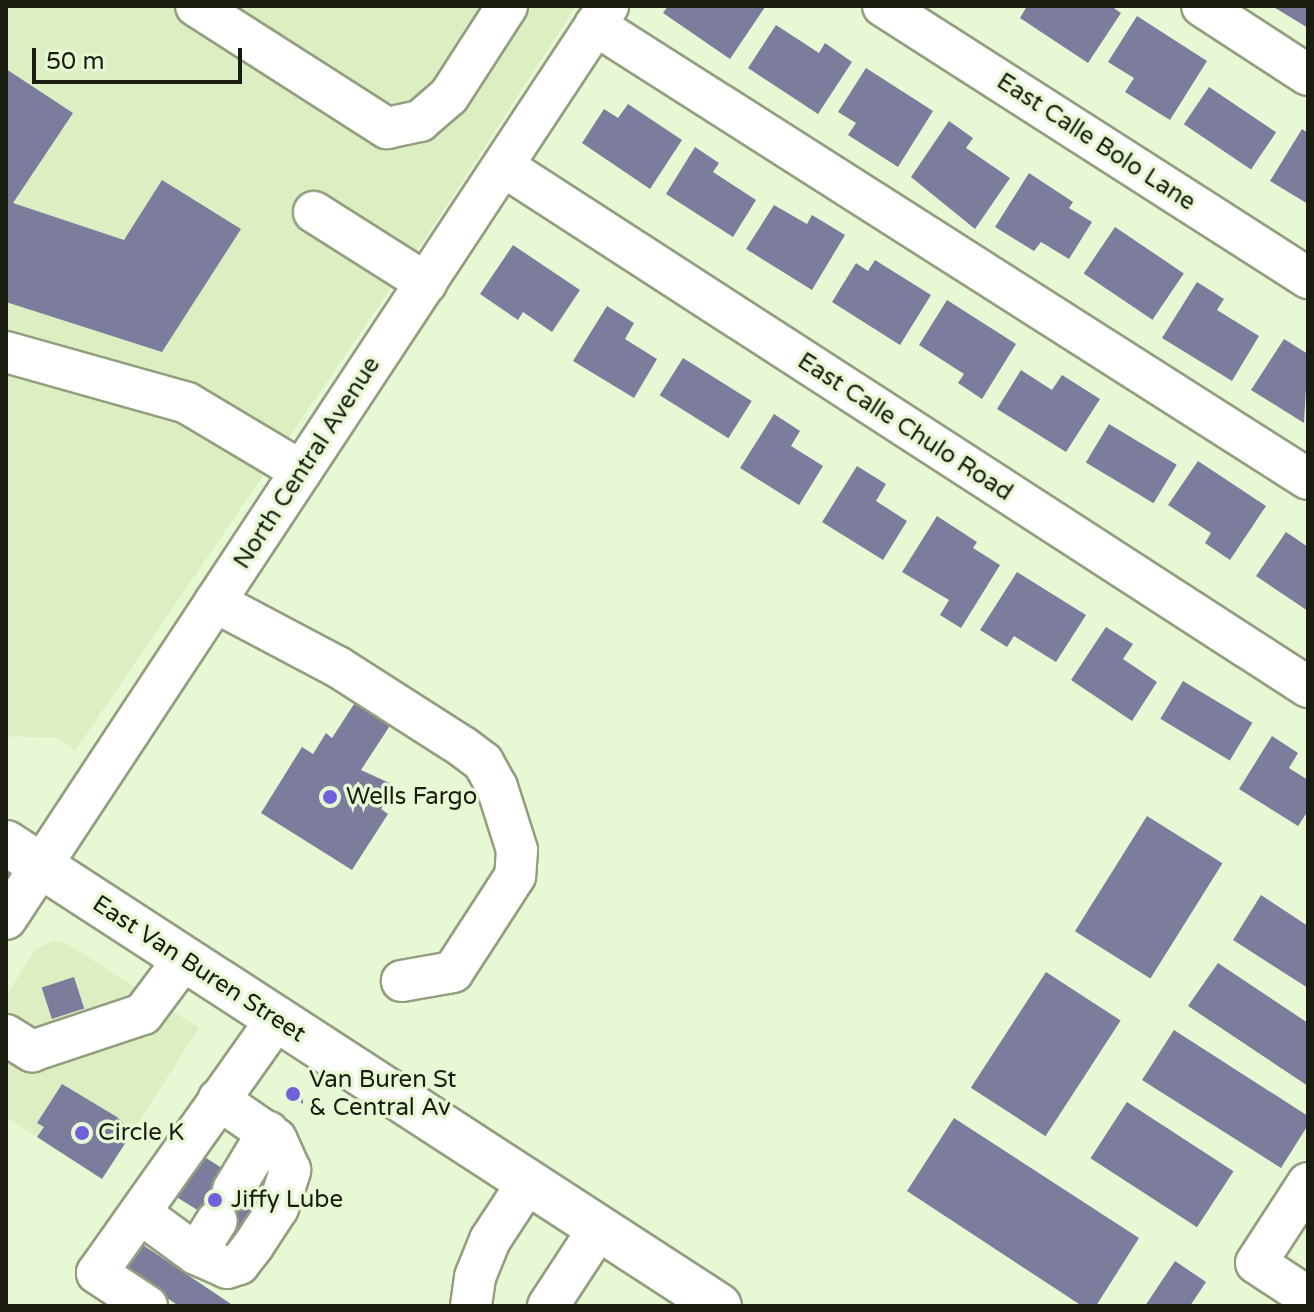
<!DOCTYPE html>
<style>
body{margin:0}
#map{position:relative;width:1314px;height:1312px;overflow:hidden;background:#e9f8d4;font-family:"Varela Round",sans-serif}
div>[style]{position:absolute}
[style*='--x']{left:calc(var(--x)*1px);top:calc(var(--y)*1px);width:calc(var(--w)*1px);rotate:calc(var(--a)*1deg)}
.built>*{inset:0;background:#ddeec3}
.building>*{inset:0;background:#7c7d9d;transform-origin:0 0}
.roads{filter:drop-shadow(2px 0 #929f7f) drop-shadow(-2px 0 #929f7f) drop-shadow(0 2px #929f7f) drop-shadow(0 -2px #929f7f)}
.minor>*{height:40px;margin:-20px;padding:0 20px;transform-origin:20px;border-radius:20px;background:#fff}
.major>*{height:44px;margin:-22px;padding:0 22px;transform-origin:22px;border-radius:22px;background:#fff}
.dots>*{width:22px;height:22px;translate:-50% -50%;box-sizing:border-box;border:4px solid #e9f8d4;border-radius:50%}
span{translate:-50% -50%;white-space:nowrap;text-align:center;line-height:1.15;-webkit-text-stroke:7px #e9f8d4;paint-order:stroke}
.street-label{font-size:24px;color:#181d10}
.poi-label{font-size:24px;color:#181d10}
.left{translate:0 -50%;text-align:left}
.frame{position:absolute;inset:0;border:8px solid #181d10;pointer-events:none}
.scale{position:absolute;left:32px;top:48px;width:210px;height:36px;box-sizing:border-box;border:4px solid #181d10;border-top:0;padding-left:10px;font-size:24px;line-height:28px;white-space:nowrap;color:#181d10;-webkit-text-stroke:6px #e9f8d4;paint-order:stroke}
</style>
<div id="map">
<div class="built">
<i style="clip-path:polygon(6px 6px,576px 6px,432px 228px,75px 751px,58px 738px,6px 736px)"></i>
<i style="clip-path:polygon(53px 941px,66px 943px,199px 1028px,102px 1179px,6px 1117px,6px 996px,35px 950px)"></i>
</div>
<div class="building">
<i style="clip-path:polygon(668px 6px,763px 6px,765px 7px,730px 59px,663px 13px)"></i>
<i style="clip-path:polygon(1027px 6px,1111px 6px,1121px 13px,1088px 63px,1020px 18px)"></i>
<i style="clip-path:polygon(1272px 6px,1308px 6px,1308px 28px)"></i>
<i style="clip-path:polygon(1137px 16px,1207px 61px,1170px 120px,1125px 92px,1134px 78px,1108px 62px)"></i>
<i style="clip-path:polygon(776px 25px,819px 53px,825px 43px,852px 62px,818px 114px,748px 68px)"></i>
<i style="clip-path:polygon(866px 68px,933px 111px,898px 167px,848px 135px,856px 123px,838px 112px)"></i>
<i style="clip-path:polygon(6px 69px,73px 113px,13px 203px,124px 240px,162px 180px,241px 229px,162px 352px,6px 302px)"></i>
<i style="left:1209px;top:87px;width:81px;height:45px;rotate:34deg"></i>
<i style="clip-path:polygon(628px 104px,682px 140px,650px 189px,582px 143px,604px 109px,618px 118px)"></i>
<i style="clip-path:polygon(949px 121px,973px 138px,966px 148px,1010px 178px,975px 229px,911px 177px)"></i>
<i style="clip-path:polygon(1302px 129px,1308px 133px,1308px 204px,1270px 181px)"></i>
<i style="clip-path:polygon(695px 147px,719px 163px,713px 172px,756px 200px,733px 237px,666px 194px)"></i>
<i style="clip-path:polygon(1029px 173px,1073px 202px,1069px 208px,1092px 222px,1069px 259px,1041px 242px,1034px 251px,995px 227px)"></i>
<i style="clip-path:polygon(774px 205px,807px 224px,812px 215px,845px 235px,812px 290px,746px 249px)"></i>
<i style="left:1115px;top:227px;width:83px;height:56px;rotate:34deg"></i>
<i style="clip-path:polygon(513px 245px,580px 290px,552px 332px,523px 312px,518px 320px,480px 294px)"></i>
<i style="clip-path:polygon(875px 260px,931px 295px,900px 345px,832px 302px,856px 263px,868px 271px)"></i>
<i style="clip-path:polygon(1197px 282px,1224px 299px,1217px 310px,1259px 336px,1232px 381px,1162px 338px)"></i>
<i style="clip-path:polygon(947px 300px,1016px 344px,982px 399px,958px 383px,964px 374px,919px 345px)"></i>
<i style="clip-path:polygon(607px 306px,634px 323px,625px 339px,657px 359px,634px 398px,573px 361px)"></i>
<i style="clip-path:polygon(1284px 339px,1308px 354px,1304px 423px,1251px 390px)"></i>
<i style="left:683px;top:358px;width:81px;height:44px;rotate:32deg"></i>
<i style="clip-path:polygon(1021px 370px,1052px 390px,1062px 375px,1100px 399px,1066px 452px,997px 409px)"></i>
<i style="clip-path:polygon(774px 414px,800px 431px,791px 446px,823px 466px,799px 505px,740px 468px)"></i>
<i style="left:1109px;top:424px;width:79px;height:45px;rotate:31deg"></i>
<i style="clip-path:polygon(1198px 461px,1266px 506px,1230px 560px,1205px 543px,1211px 533px,1168px 505px)"></i>
<i style="clip-path:polygon(857px 466px,886px 484px,876px 501px,907px 521px,883px 560px,822px 522px)"></i>
<i style="clip-path:polygon(937px 516px,977px 542px,973px 548px,1000px 565px,961px 628px,940px 615px,949px 600px,902px 572px)"></i>
<i style="clip-path:polygon(1286px 532px,1308px 547px,1308px 611px,1256px 576px)"></i>
<i style="clip-path:polygon(1017px 572px,1086px 615px,1056px 662px,1014px 636px,1007px 647px,980px 630px)"></i>
<i style="clip-path:polygon(1106px 627px,1133px 644px,1123px 659px,1157px 682px,1132px 721px,1071px 680px)"></i>
<i style="left:1183px;top:681px;width:81px;height:44px;rotate:31deg"></i>
<i style="clip-path:polygon(358px 698px,393px 721px,361px 770px,396px 786px,381px 809px,388px 814px,352px 870px,261px 813px,302px 747px,313px 754px,326px 733px,332px 738px)"></i>
<i style="clip-path:polygon(1272px 736px,1298px 753px,1289px 768px,1308px 780px,1308px 811px,1298px 826px,1239px 789px)"></i>
<i style="left:1147px;top:816px;width:89px;height:136px;rotate:32deg"></i>
<i style="clip-path:polygon(1261px 895px,1308px 926px,1308px 988px,1233px 940px)"></i>
<i style="clip-path:polygon(1218px 963px,1308px 1023px,1308px 1086px,1188px 1006px)"></i>
<i style="left:1046px;top:972px;width:89px;height:138px;rotate:33deg"></i>
<i style="left:74px;top:977px;width:33px;height:34px;rotate:72deg"></i>
<i style="clip-path:polygon(1174px 1030px,1308px 1116px,1308px 1125px,1281px 1168px,1142px 1080px)"></i>
<i style="clip-path:polygon(62px 1084px,117px 1117px,124px 1124px,120px 1130px,130px 1136px,102px 1179px,37px 1137px,44px 1127px,37px 1123px)"></i>
<i style="clip-path:polygon(292px 1089px,303px 1095px,303px 1104px,289px 1095px)"></i>
<i style="left:1127px;top:1102px;width:127px;height:67px;rotate:33deg"></i>
<i style="clip-path:polygon(954px 1118px,1139px 1238px,1096px 1306px,1082px 1306px,907px 1191px)"></i>
<i style="clip-path:polygon(195px 1151px,225px 1170px,218px 1181px,260px 1208px,241px 1237px,170px 1193px)"></i>
<i style="clip-path:polygon(143px 1245px,234px 1306px,179px 1306px,126px 1271px)"></i>
<i style="clip-path:polygon(1175px 1261px,1206px 1282px,1190px 1306px,1145px 1306px)"></i>
</div>
<div class="roads">
<div class="minor">
<i style="--x:196;--y:6;--w:227;--a:32.6"></i>
<i style="--x:387;--y:128;--w:34;--a:-12"></i>
<i style="--x:420;--y:121;--w:38;--a:-41"></i>
<i style="--x:449;--y:96;--w:107;--a:-57.2"></i>
<i style="--x:883;--y:6;--w:505;--a:32.62"></i>
<i style="--x:1202;--y:6;--w:126;--a:33.1"></i>
<i style="--x:595;--y:25;--w:845;--a:32.49"></i>
<i style="--x:503;--y:166;--w:959;--a:32.91"></i>
<i style="--x:314;--y:212;--w:133;--a:32.4"></i>
<i style="--x:6;--y:352;--w:188;--a:15.7"></i>
<i style="--x:187;--y:403;--w:133;--a:30.8"></i>
<i style="--x:215;--y:602;--w:139;--a:27.9"></i>
<i style="--x:338;--y:667;--w:148;--a:32.6"></i>
<i style="--x:463;--y:747;--w:25;--a:37"></i>
<i style="--x:483;--y:762;--w:29;--a:61"></i>
<i style="--x:497;--y:787;--w:66;--a:72.4"></i>
<i style="--x:517;--y:850;--w:26;--a:94"></i>
<i style="--x:515;--y:876;--w:114;--a:122.9"></i>
<i style="--x:453;--y:972;--w:52;--a:170"></i>
<i style="--x:6;--y:919;--w:1094;--a:-56.6"></i>
<i style="--x:6;--y:1035;--w:31;--a:32"></i>
<i style="--x:32;--y:1051;--w:117;--a:-18.4"></i>
<i style="--x:143;--y:1014;--w:69;--a:-53.3"></i>
<i style="--x:1308;--y:1183;--w:95;--a:123"></i>
<i style="--x:1256;--y:1263;--w:62;--a:33.2"></i>
<i style="--x:233;--y:1190;--w:68;--a:-58.9"></i>
<i style="--x:140;--y:1213;--w:69;--a:36.2"></i>
<i style="--x:196;--y:1254;--w:34;--a:24"></i>
<i style="--x:227;--y:1268;--w:13;--a:-18"></i>
<i style="--x:239;--y:1264;--w:23;--a:-52"></i>
<i style="--x:253;--y:1246;--w:45;--a:-56.7"></i>
<i style="--x:278;--y:1208;--w:40;--a:-72"></i>
<i style="--x:290;--y:1170;--w:34;--a:-114"></i>
<i style="--x:276;--y:1139;--w:70;--a:-145.4"></i>
<i style="--x:196;--y:1254;--w:39;--a:-58"></i>
<i style="--x:147;--y:1306;--w:60;--a:-146.6"></i>
<i style="--x:97;--y:1273;--w:311;--a:-54.7"></i>
<i style="--x:471;--y:1306;--w:29;--a:-82"></i>
<i style="--x:475;--y:1277;--w:40;--a:-68"></i>
<i style="--x:490;--y:1240;--w:69;--a:-56.8"></i>
<i style="--x:548;--y:1306;--w:93;--a:-56.8"></i>
</div>
<div class="major">
<i style="--x:6;--y:843;--w:850;--a:33"></i>
</div>
</div>
<div class="dots">
<i style="left:330px;top:797px;background:#7061db"></i>
<i style="left:293px;top:1094px;background:#7061db"></i>
<i style="left:82px;top:1133px;background:#7061db"></i>
<i style="left:215px;top:1200px;background:#7061db"></i>
</div>
<div class="street-label">
<span style="left:1096px;top:142px;rotate:33deg">East Calle Bolo Lane</span>
<span style="left:905px;top:427px;rotate:33deg">East Calle Chulo Road</span>
<span style="left:307px;top:463px;rotate:-57deg">North Central Avenue</span>
<span style="left:199px;top:969px;rotate:33deg">East Van Buren Street</span>
</div>
<div class="poi-label">
<span class="left" style="left:346px;top:797px">Wells Fargo</span>
<span class="left" style="left:309px;top:1094px">Van Buren St<br>&amp; Central Av</span>
<span class="left" style="left:98px;top:1133px">Circle K</span>
<span class="left" style="left:231px;top:1200px">Jiffy Lube</span>
</div>
<div class="frame"></div>
<div class="scale">50 m</div>
</div>
